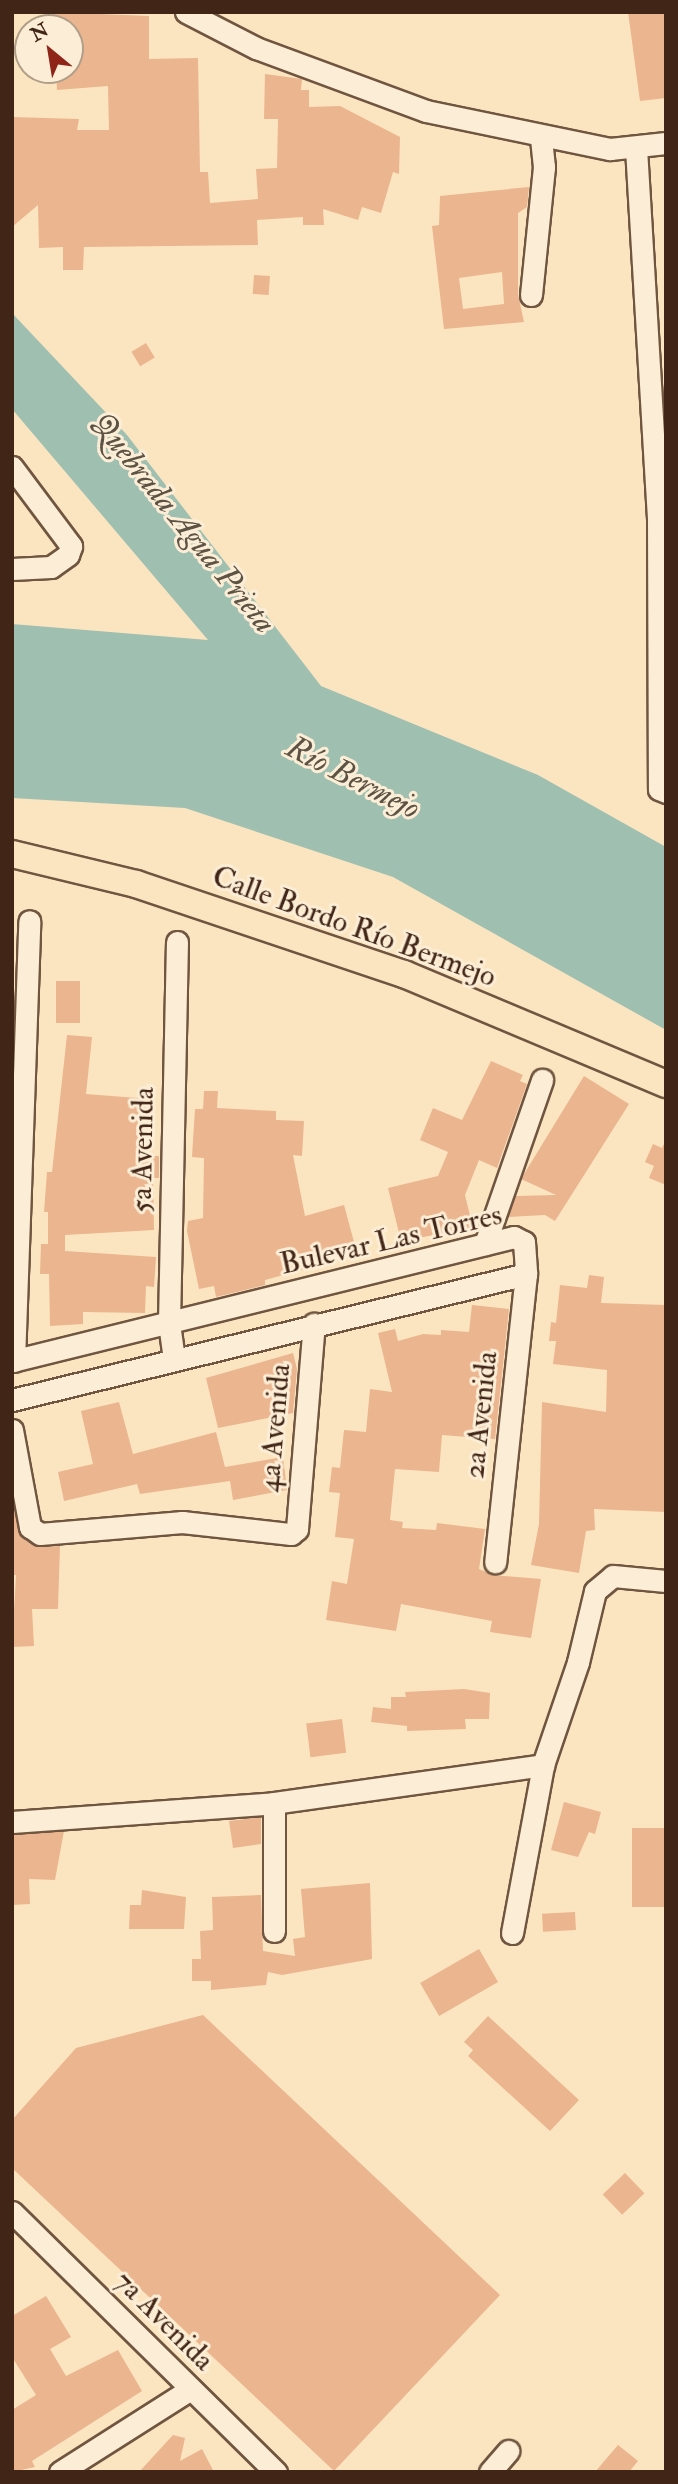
<!DOCTYPE html>
<meta charset="utf-8">
<style>
body{margin:0}
#map{position:relative;width:678px;height:2484px;overflow:hidden;background:#fbe5c0;font-family:"IM FELL Double Pica",serif}
div>[style]{position:absolute}
[style*='--x']{left:calc(var(--x)*1px);top:calc(var(--y)*1px);width:calc(var(--w)*1px);rotate:calc(var(--a)*1deg)}
.water>*{inset:0;background:#9fbfb0}
.building>*{inset:0;background:#eab58f;transform-origin:0 0}
.roads{filter:drop-shadow(2px 0 #705540) drop-shadow(-2px 0 #705540) drop-shadow(0 2px #705540) drop-shadow(0 -2px #705540)}
.minor>*{height:21px;margin:-10.5px;padding:0 10.5px;transform-origin:10.5px;border-radius:10.5px;background:#fceed6}
.major>*{height:26px;margin:-13px;padding:0 13px;transform-origin:13px;border-radius:13px;background:#fbe5c0}
span{translate:-50% -50%;white-space:nowrap;text-align:center;line-height:1.15;-webkit-text-stroke:6px #fceed6;paint-order:stroke}
.street-label{font-size:30px;color:#412516}
.water-label{font-size:32px;color:#5d5344;font-style:italic}
.frame{position:absolute;inset:0;border:14px solid #412516;pointer-events:none}
.north{position:absolute;left:14px;top:14px;width:70px;height:70px;box-sizing:border-box;background:#fceed6;border:2px solid #b19e89;border-radius:50%;rotate:330deg;font-size:19px;font-weight:700;line-height:28px;text-align:center;color:#412516}
.north::after{content:'';display:block;margin:auto;width:24px;height:32px;background:#8f2418;clip-path:polygon(50% 0,100% 100%,50% 72%,0 100%)}
</style>
<div id="map">
<div class="water">
<i style="clip-path:polygon(12px 313px,127px 435px,321px 686px,538px 775px,666px 847px,666px 1030px,393px 877px,185px 808px,12px 798px,12px 624px,208px 640px,12px 409px)"></i>
</div>
<div class="building">
<i style="clip-path:polygon(52px 12px,149px 16px,149px 59px,198px 58px,200px 172px,208px 172px,210px 203px,258px 199px,256px 169px,277px 168px,278px 119px,264px 119px,265px 74px,302px 79px,301px 90px,309px 90px,309px 107px,340px 106px,400px 137px,399px 174px,393px 172px,381px 213px,362px 207px,358px 220px,323px 209px,324px 225px,303px 225px,303px 217px,257px 220px,258px 245px,84px 247px,83px 270px,63px 270px,63px 247px,39px 248px,38px 205px,12px 227px,12px 117px,79px 119px,77px 130px,109px 130px,108px 86px,57px 90px,56px 70px,70px 70px,70px 28px,53px 28px)"></i>
<i style="clip-path:polygon(628px 12px,666px 12px,666px 98px,640px 101px)"></i>
<i style="clip-path:polygon(evenodd,529px 187px,527px 207px,518px 213px,518px 294px,524px 322px,444px 329px,432px 226px,439px 225px,440px 196px,529px 187px,502px 272px,504px 304px,463px 309px,459px 278px,502px 272px)"></i>
<i style="left:254px;top:275px;width:16px;height:19px;rotate:4deg"></i>
<i style="left:146px;top:343px;width:17px;height:17px;rotate:59deg"></i>
<i style="left:56px;top:981px;width:24px;height:42px"></i>
<i style="clip-path:polygon(67px 1035px,92px 1037px,86px 1094px,150px 1099px,145px 1156px,159px 1156px,159px 1178px,153px 1178px,154px 1230px,65px 1235px,65px 1251px,156px 1257px,154px 1287px,146px 1286px,145px 1313px,83px 1312px,83px 1324px,50px 1326px,49px 1274px,40px 1274px,41px 1244px,48px 1244px,48px 1212px,44px 1212px,47px 1172px,52px 1172px)"></i>
<i style="clip-path:polygon(491px 1061px,523px 1075px,520px 1081px,527px 1084px,497px 1168px,479px 1160px,465px 1195px,473px 1228px,401px 1241px,388px 1188px,438px 1176px,448px 1152px,420px 1140px,433px 1108px,462px 1120px)"></i>
<i style="clip-path:polygon(584px 1076px,629px 1104px,555px 1221px,545px 1215px,508px 1217px,516px 1196px,556px 1195px,521px 1179px)"></i>
<i style="clip-path:polygon(204px 1091px,218px 1091px,217px 1108px,276px 1111px,276px 1120px,304px 1121px,302px 1156px,293px 1155px,305px 1216px,344px 1205px,354px 1242px,317px 1252px,320px 1265px,265px 1280px,265px 1285px,216px 1297px,214px 1286px,199px 1289px,187px 1231px,188px 1221px,203px 1218px,204px 1158px,192px 1157px,195px 1109px,203px 1109px)"></i>
<i style="clip-path:polygon(666px 1140px,666px 1185px,649px 1178px,654px 1166px,645px 1162px,653px 1144px,662px 1148px)"></i>
<i style="clip-path:polygon(589px 1275px,604px 1277px,601px 1303px,666px 1305px,666px 1512px,594px 1509px,595px 1530px,586px 1531px,579px 1573px,531px 1565px,539px 1524px,542px 1402px,606px 1412px,607px 1370px,553px 1364px,556px 1341px,549px 1341px,551px 1322px,556px 1323px,560px 1285px,587px 1288px)"></i>
<i style="clip-path:polygon(472px 1305px,509px 1309px,495px 1439px,442px 1435px,439px 1472px,395px 1469px,390px 1520px,403px 1522px,402px 1528px,436px 1530px,437px 1523px,485px 1529px,479px 1569px,493px 1575px,541px 1579px,531px 1638px,490px 1632px,492px 1621px,401px 1604px,396px 1631px,326px 1620px,332px 1581px,347px 1584px,354px 1539px,335px 1537px,340px 1493px,329px 1492px,332px 1467px,340px 1468px,344px 1430px,366px 1432px,370px 1389px,392px 1392px,378px 1333px,395px 1329px,398px 1341px,423px 1334px,441px 1335px,441px 1330px,469px 1332px)"></i>
<i style="clip-path:polygon(293px 1353px,297px 1369px,293px 1413px,218px 1428px,206px 1378px)"></i>
<i style="clip-path:polygon(119px 1402px,133px 1454px,216px 1432px,225px 1467px,283px 1457px,287px 1490px,233px 1500px,230px 1481px,140px 1494px,137px 1484px,64px 1501px,58px 1472px,93px 1464px,81px 1411px)"></i>
<i style="clip-path:polygon(12px 1503px,22px 1538px,40px 1547px,60px 1546px,58px 1609px,32px 1609px,34px 1646px,12px 1647px,16px 1575px,12px 1575px)"></i>
<i style="clip-path:polygon(464px 1689px,490px 1693px,489px 1719px,465px 1719px,466px 1729px,407px 1731px,407px 1726px,371px 1722px,373px 1707px,391px 1709px,391px 1697px,406px 1697px,405px 1692px)"></i>
<i style="left:342px;top:1719px;width:34px;height:36px;rotate:83deg"></i>
<i style="clip-path:polygon(564px 1802px,601px 1812px,595px 1834px,589px 1832px,578px 1857px,551px 1850px)"></i>
<i style="clip-path:polygon(261px 1817px,261px 1844px,233px 1848px,229px 1821px)"></i>
<i style="left:666px;top:1828px;width:79px;height:34px;rotate:90deg"></i>
<i style="clip-path:polygon(64px 1831px,55px 1880px,29px 1879px,30px 1904px,12px 1905px,12px 1835px)"></i>
<i style="clip-path:polygon(370px 1883px,372px 1959px,282px 1975px,268px 1972px,266px 1985px,211px 1990px,211px 1981px,192px 1981px,192px 1959px,201px 1959px,200px 1931px,213px 1930px,212px 1897px,261px 1895px,263px 1951px,295px 1956px,293px 1939px,305px 1937px,301px 1889px)"></i>
<i style="clip-path:polygon(142px 1890px,186px 1897px,184px 1929px,129px 1929px,130px 1905px,141px 1905px)"></i>
<i style="left:575px;top:1912px;width:18px;height:33px;rotate:87deg"></i>
<i style="left:479px;top:1949px;width:38px;height:68px;rotate:60deg"></i>
<i style="clip-path:polygon(203px 2015px,500px 2295px,334px 2471px,12px 2168px,12px 2120px,76px 2048px)"></i>
<i style="clip-path:polygon(488px 2016px,579px 2100px,550px 2131px,468px 2056px,473px 2050px,464px 2042px)"></i>
<i style="left:625px;top:2173px;width:28px;height:31px;rotate:46deg"></i>
<i style="clip-path:polygon(46px 2296px,71px 2337px,50px 2349px,66px 2376px,118px 2350px,142px 2391px,32px 2461px,35px 2467px,12px 2472px,12px 2410px,36px 2395px,12px 2357px,12px 2316px)"></i>
<i style="clip-path:polygon(173px 2435px,185px 2438px,180px 2461px,202px 2449px,214px 2472px,139px 2472px)"></i>
<i style="clip-path:polygon(618px 2445px,638px 2461px,629px 2472px,595px 2472px)"></i>
</div>
<div class="roads">
<div class="minor">
<i style="--x:186;--y:12;--w:79;--a:27.2"></i>
<i style="--x:256;--y:48;--w:181;--a:20.3"></i>
<i style="--x:426;--y:111;--w:188;--a:11.7"></i>
<i style="--x:610;--y:149;--w:56;--a:-6.1"></i>
<i style="--x:636;--y:148;--w:372;--a:86.6"></i>
<i style="--x:658;--y:519;--w:270;--a:89.8"></i>
<i style="--x:659;--y:789;--w:8;--a:23"></i>
<i style="--x:531;--y:295;--w:129;--a:-84.2"></i>
<i style="--x:544;--y:167;--w:29;--a:-96"></i>
<i style="--x:12;--y:467;--w:99;--a:53.2"></i>
<i style="--x:71;--y:546;--w:9;--a:108"></i>
<i style="--x:68;--y:555;--w:21;--a:145"></i>
<i style="--x:51;--y:567;--w:39;--a:177"></i>
<i style="--x:485;--y:1244;--w:174;--a:-70.8"></i>
<i style="--x:174;--y:1359;--w:36;--a:-98"></i>
<i style="--x:169;--y:1323;--w:381;--a:-88.8"></i>
<i style="--x:12;--y:1361;--w:517;--a:-13.87"></i>
<i style="--x:514;--y:1237;--w:11;--a:27"></i>
<i style="--x:524;--y:1242;--w:32;--a:86"></i>
<i style="--x:526;--y:1274;--w:290;--a:96.1"></i>
<i style="--x:14;--y:1361;--w:440;--a:-88"></i>
<i style="--x:12;--y:1400;--w:529;--a:-13.77"></i>
<i style="--x:12;--y:1430;--w:99;--a:79.5"></i>
<i style="--x:30;--y:1527;--w:12;--a:35"></i>
<i style="--x:40;--y:1534;--w:143;--a:-4.8"></i>
<i style="--x:182;--y:1522;--w:110;--a:6.3"></i>
<i style="--x:291;--y:1534;--w:8;--a:-40"></i>
<i style="--x:297;--y:1529;--w:206;--a:-85.3"></i>
<i style="--x:12;--y:1822;--w:263;--a:-4.1"></i>
<i style="--x:274;--y:1803;--w:272;--a:-8"></i>
<i style="--x:274;--y:1931;--w:128;--a:-90"></i>
<i style="--x:512;--y:1933;--w:171;--a:-79.5"></i>
<i style="--x:543;--y:1765;--w:109;--a:-71.2"></i>
<i style="--x:578;--y:1662;--w:73;--a:-76.5"></i>
<i style="--x:595;--y:1591;--w:23;--a:-40"></i>
<i style="--x:613;--y:1576;--w:53;--a:5.4"></i>
<i style="--x:12;--y:2212;--w:371;--a:44.6"></i>
<i style="--x:60;--y:2472;--w:155;--a:-32.4"></i>
<i style="--x:490;--y:2472;--w:28;--a:-49"></i>
</div>
<div class="major">
<i style="--x:12;--y:854;--w:128;--a:13.6"></i>
<i style="--x:136;--y:884;--w:283;--a:18.6"></i>
<i style="--x:404;--y:974;--w:284;--a:22.8"></i>
</div>
</div>
<div class="street-label">
<span style="left:354px;top:927px;rotate:20deg">Calle Bordo Río Bermejo</span>
<span style="left:143px;top:1150px;rotate:-89deg">5a Avenida</span>
<span style="left:391px;top:1240px;rotate:-13deg">Bulevar Las Torres</span>
<span style="left:481px;top:1415px;rotate:-84deg">2a Avenida</span>
<span style="left:275px;top:1428px;rotate:-85deg">4a Avenida</span>
<span style="left:164px;top:2321px;rotate:45deg">7a Avenida</span>
</div>
<div class="water-label">
<span style="left:183px;top:523px;rotate:51deg">Quebrada Agua Prieta</span>
<span style="left:353px;top:778px;rotate:27deg">Río Bermejo</span>
</div>
<div class="frame"></div>
<div class="north">N</div>
</div>
